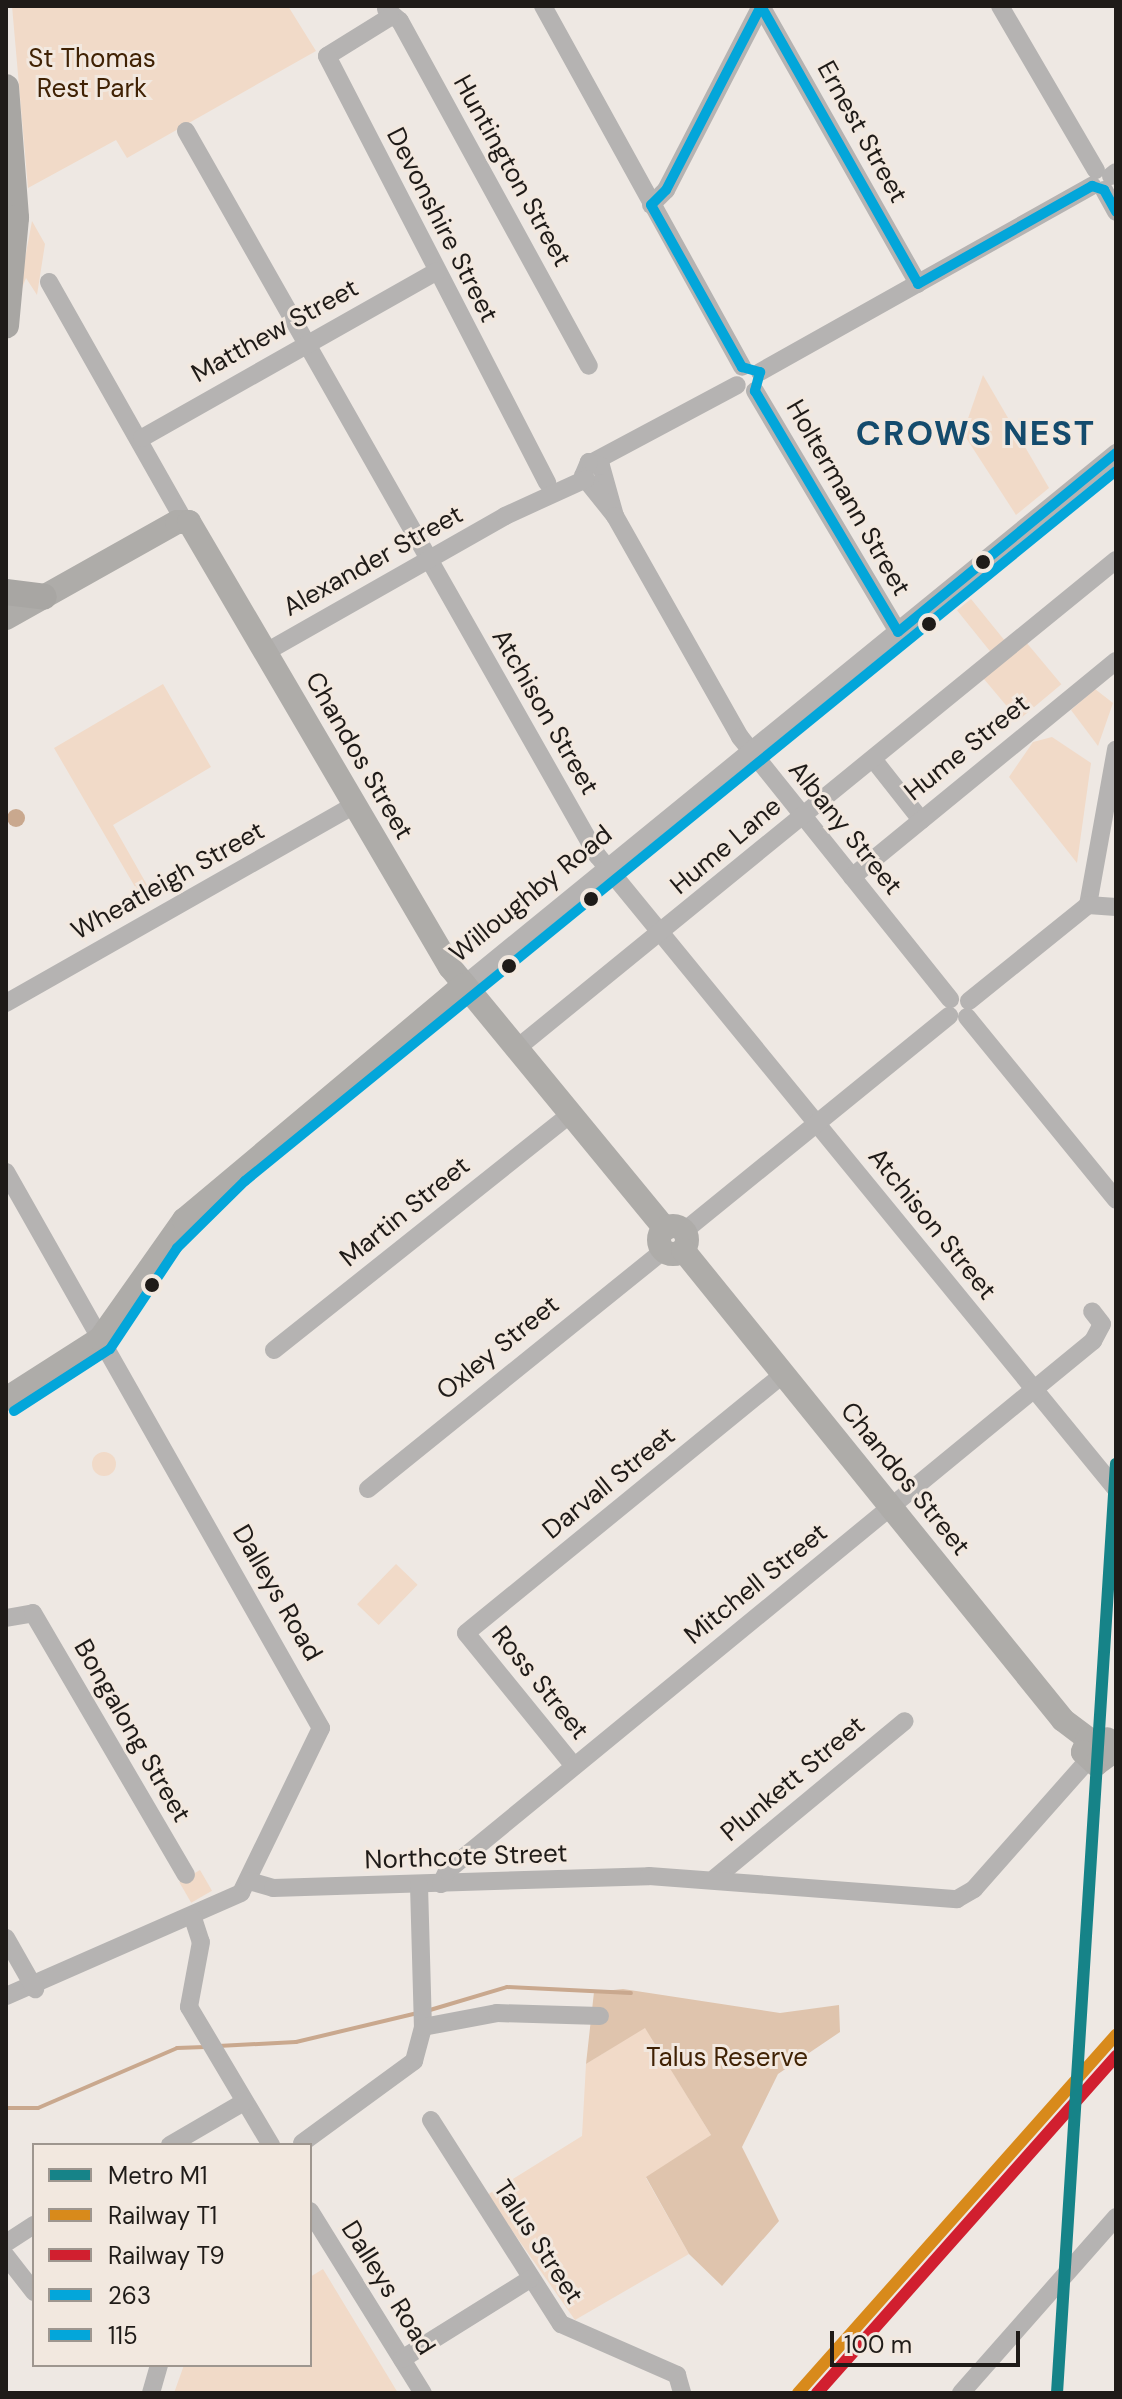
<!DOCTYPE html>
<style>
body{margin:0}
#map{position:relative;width:1122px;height:2399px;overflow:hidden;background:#eee8e3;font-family:"DM Sans",sans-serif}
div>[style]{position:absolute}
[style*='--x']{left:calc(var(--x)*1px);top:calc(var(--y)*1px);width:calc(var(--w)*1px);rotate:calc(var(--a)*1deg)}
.green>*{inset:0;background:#f1dac8;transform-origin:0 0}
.round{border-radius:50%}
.forest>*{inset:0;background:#dfc4ad}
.water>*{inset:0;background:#c9a88e}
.stream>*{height:4px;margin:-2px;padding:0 2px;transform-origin:2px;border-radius:2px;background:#c9a88e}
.minor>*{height:18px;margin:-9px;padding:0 9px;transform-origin:9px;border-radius:9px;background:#b5b3b2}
.major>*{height:24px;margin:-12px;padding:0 12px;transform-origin:12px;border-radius:12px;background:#aeaca9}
.major>.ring{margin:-12px;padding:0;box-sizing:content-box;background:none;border:24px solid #aeaca9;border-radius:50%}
.highway>*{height:26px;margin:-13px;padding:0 13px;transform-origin:13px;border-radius:13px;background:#a8a6a3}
.bus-1>*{height:10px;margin:-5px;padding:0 5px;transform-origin:5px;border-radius:5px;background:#03a6da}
.bus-2>*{height:10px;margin:-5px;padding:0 5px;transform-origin:5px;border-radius:5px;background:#03a6da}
.rail-1>*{height:12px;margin:-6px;padding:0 6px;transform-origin:6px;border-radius:6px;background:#d88a1b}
.rail-2>*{height:12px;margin:-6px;padding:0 6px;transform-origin:6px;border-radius:6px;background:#d11f2f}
.metro-1>*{height:12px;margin:-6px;padding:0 6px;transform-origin:6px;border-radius:6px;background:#168388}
.dots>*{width:22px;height:22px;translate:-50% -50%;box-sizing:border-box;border:4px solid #f2e8df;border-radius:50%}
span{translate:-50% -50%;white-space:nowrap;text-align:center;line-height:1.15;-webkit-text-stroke:6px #f2e8df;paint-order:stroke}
.park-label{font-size:26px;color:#402204}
.street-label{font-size:26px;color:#1f1b18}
.district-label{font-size:34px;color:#144b6d;font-weight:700;letter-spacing:2px}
.frame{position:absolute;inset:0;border:8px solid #1f1b18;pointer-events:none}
.legend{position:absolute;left:32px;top:2143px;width:280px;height:224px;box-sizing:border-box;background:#f2e8df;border:2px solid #9e968f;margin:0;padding:10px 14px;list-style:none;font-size:24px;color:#1f1b18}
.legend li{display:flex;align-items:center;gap:16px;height:40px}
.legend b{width:40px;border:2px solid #9e968f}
.scale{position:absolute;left:830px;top:2331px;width:190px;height:36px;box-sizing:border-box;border:4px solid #1f1b18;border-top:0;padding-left:10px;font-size:24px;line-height:28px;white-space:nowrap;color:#1f1b18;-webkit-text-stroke:6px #f2e8df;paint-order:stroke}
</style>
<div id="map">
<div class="green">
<i style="clip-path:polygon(12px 6px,288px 6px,316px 51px,127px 158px,116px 140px,28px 188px)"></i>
<i style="clip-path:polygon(32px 221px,45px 244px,37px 295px,26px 278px,17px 301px)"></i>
<i style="clip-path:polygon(983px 375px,1049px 488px,1016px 515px,963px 433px)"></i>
<i style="left:971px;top:599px;width:57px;height:18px;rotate:51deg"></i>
<i style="left:1026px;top:642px;width:55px;height:56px;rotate:50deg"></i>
<i style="clip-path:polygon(163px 684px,211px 767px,113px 825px,155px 899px,145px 904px,54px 748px)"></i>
<i style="clip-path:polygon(1095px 689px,1113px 703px,1098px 746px,1071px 710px)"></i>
<i style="clip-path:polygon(1052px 737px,1091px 763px,1077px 863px,1009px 777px,1033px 742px)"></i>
<i class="round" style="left:92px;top:1452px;width:24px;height:24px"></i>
<i style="left:396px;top:1564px;width:30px;height:56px;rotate:44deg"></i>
<i style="left:200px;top:1870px;width:24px;height:24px;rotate:60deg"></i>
<i style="clip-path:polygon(645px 2027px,711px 2135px,646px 2178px,689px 2254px,575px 2320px,487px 2195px,582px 2136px,586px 2064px)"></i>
<i style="clip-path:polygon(323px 2269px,398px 2393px,174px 2393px,184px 2365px,310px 2365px,310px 2277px)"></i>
</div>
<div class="forest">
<i style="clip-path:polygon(623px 1989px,780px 2013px,839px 2005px,840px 2032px,778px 2074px,742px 2147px,779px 2221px,722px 2286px,689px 2254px,646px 2177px,711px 2135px,645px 2028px,586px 2064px,594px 1992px)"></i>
</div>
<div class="water">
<i class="round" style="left:7px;top:809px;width:18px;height:18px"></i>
</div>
<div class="stream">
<i style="--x:430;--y:2010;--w:80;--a:-16.6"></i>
<i style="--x:507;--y:1987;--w:124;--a:2.8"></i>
<i style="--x:218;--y:2046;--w:78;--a:-2.9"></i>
<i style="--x:296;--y:2042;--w:125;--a:-13.4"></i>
<i style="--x:6;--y:2108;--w:32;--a:0"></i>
<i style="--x:38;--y:2108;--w:151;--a:-23.3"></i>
<i style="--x:177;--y:2048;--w:28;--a:-2"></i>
</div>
<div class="minor">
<i style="--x:543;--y:6;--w:412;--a:61.1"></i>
<i style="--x:761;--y:6;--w:319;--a:60.5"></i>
<i style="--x:1000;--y:6;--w:190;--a:59.7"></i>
<i style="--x:386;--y:9;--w:18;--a:41"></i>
<i style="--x:400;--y:21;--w:393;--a:61.3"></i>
<i style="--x:390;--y:17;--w:74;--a:148.2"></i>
<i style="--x:327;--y:56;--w:480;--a:62.7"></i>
<i style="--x:186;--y:131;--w:833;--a:60.42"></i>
<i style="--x:597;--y:855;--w:819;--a:50.7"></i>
<i style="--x:1111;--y:176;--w:6;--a:-39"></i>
<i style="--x:1104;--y:190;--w:25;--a:61"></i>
<i style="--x:651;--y:205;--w:21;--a:-45"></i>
<i style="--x:666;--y:190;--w:207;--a:-62.7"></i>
<i style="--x:49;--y:282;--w:274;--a:60.5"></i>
<i style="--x:760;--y:372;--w:381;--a:-29.3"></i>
<i style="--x:755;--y:391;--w:280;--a:59.3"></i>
<i style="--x:142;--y:438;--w:338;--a:-29.5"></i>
<i style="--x:593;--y:462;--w:163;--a:-28.1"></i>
<i style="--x:615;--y:516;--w:52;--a:-105.6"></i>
<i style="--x:601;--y:466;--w:13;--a:-162"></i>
<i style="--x:589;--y:462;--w:15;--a:113"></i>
<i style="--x:583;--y:476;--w:51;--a:51.3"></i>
<i style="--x:615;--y:516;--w:254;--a:60.5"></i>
<i style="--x:740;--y:737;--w:336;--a:51.3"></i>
<i style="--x:266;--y:652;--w:275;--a:-29.6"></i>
<i style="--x:505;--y:516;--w:89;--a:-24.6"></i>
<i style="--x:873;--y:759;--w:78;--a:51.8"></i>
<i style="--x:852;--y:877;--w:341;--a:-39.3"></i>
<i style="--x:1088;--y:905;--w:158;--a:-79.8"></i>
<i style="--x:464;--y:985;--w:842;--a:-39.21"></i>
<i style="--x:969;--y:1001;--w:153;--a:-38.9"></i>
<i style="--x:1088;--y:905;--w:28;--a:4"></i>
<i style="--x:6;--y:1003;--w:401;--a:-29.6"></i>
<i style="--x:967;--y:1017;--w:236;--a:50.8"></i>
<i style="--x:516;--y:1049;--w:774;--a:-39.18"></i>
<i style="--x:6;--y:1172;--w:639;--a:60.47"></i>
<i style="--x:321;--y:1728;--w:183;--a:115.9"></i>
<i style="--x:241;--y:1893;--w:257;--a:156.3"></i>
<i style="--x:683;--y:1232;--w:343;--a:-39.1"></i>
<i style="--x:274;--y:1350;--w:377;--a:-38.5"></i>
<i style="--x:368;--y:1489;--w:379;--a:-38.9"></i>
<i style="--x:6;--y:1618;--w:27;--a:-10"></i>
<i style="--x:33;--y:1613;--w:303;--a:59.7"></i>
<i style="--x:574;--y:1766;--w:171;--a:-129.1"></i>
<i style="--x:466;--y:1633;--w:410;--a:-39.2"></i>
<i style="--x:715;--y:1878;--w:246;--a:-39.6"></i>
<i style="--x:249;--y:1881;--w:25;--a:16"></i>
<i style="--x:273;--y:1888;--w:376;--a:-1.8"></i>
<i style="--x:649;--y:1876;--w:309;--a:4.3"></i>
<i style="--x:957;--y:1899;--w:20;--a:-30"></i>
<i style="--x:974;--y:1889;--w:172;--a:-48.5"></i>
<i style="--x:441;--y:1884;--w:14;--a:-65"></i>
<i style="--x:447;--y:1871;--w:836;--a:-39.37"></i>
<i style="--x:1093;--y:1341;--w:19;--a:-62"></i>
<i style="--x:1102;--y:1324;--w:16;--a:-128"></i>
<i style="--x:419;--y:1885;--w:142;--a:88.4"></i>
<i style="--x:193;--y:1918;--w:25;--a:72"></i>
<i style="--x:201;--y:1942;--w:66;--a:100.5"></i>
<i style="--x:189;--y:2007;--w:161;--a:59.3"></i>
<i style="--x:6;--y:1938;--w:59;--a:60.4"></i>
<i style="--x:431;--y:2120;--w:242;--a:57.5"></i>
<i style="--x:561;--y:2324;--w:127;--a:23.7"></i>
<i style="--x:677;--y:2375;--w:19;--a:74"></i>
<i style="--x:302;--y:2143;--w:139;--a:-36.2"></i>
<i style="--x:414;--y:2061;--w:35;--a:-75"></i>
<i style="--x:423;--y:2027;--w:75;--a:-10.7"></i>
<i style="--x:497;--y:2013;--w:103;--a:1.7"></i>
<i style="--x:170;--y:2145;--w:86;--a:-30.2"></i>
<i style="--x:310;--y:2211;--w:214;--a:58.2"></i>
<i style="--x:6;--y:2243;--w:33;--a:-33"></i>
<i style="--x:6;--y:2256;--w:46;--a:52.1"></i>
<i style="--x:402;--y:2359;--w:151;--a:-32"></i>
<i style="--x:151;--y:2393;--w:29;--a:-74"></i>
<i style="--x:961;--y:2393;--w:235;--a:-48.6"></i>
</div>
<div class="major">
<i style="--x:6;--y:618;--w:196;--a:-29.3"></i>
<i style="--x:177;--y:522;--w:12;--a:0"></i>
<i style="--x:189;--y:522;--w:516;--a:59.61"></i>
<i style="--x:450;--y:967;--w:339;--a:50.6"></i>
<i class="ring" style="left:659px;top:1226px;width:4px;height:4px"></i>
<i style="--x:683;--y:1250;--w:604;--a:51.04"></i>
<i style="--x:1063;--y:1720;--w:31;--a:37"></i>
<i style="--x:6;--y:1399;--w:112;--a:-32.6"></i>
<i style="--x:100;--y:1339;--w:146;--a:-54.8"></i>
<i style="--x:184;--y:1220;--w:366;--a:-40"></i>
<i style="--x:1088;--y:1739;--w:14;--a:111"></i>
<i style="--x:1083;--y:1752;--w:18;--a:43"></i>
<i style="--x:1096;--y:1764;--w:17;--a:-36"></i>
<i style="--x:1110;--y:1754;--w:15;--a:-101"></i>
</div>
<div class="highway">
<i style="--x:6;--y:87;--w:131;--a:85.6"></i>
<i style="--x:16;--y:218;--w:108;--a:95.3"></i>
<i style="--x:6;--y:592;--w:38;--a:7"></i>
</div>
<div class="bus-1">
<i style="--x:761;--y:6;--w:207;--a:117.3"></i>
<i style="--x:666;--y:190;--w:21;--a:135"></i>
<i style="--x:651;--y:205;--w:186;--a:60.7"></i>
<i style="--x:742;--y:367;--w:19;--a:16"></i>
<i style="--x:760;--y:372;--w:20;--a:105"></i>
<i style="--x:755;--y:391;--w:280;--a:59.3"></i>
<i style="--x:898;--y:632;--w:282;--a:-39.4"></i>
<i style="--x:761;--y:6;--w:319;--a:60.5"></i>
<i style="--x:918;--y:284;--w:200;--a:-29.4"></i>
<i style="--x:1092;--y:186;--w:13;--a:18"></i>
<i style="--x:1104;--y:190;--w:25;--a:61"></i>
</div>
<div class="bus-2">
<i style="--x:14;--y:1411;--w:114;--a:-32.9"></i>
<i style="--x:110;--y:1349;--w:121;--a:-56.4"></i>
<i style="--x:177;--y:1248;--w:95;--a:-44.6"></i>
<i style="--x:245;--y:1181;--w:1124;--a:-39.19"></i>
</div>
<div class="rail-1">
<i style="--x:798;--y:2393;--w:479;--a:-48.4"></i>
</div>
<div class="rail-2">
<i style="--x:817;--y:2393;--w:451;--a:-48.4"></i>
</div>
<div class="metro-1">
<i style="--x:1057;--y:2393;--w:931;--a:-86.37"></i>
</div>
<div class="dots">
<i style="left:983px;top:562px;background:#1f1b18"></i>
<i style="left:929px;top:624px;background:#1f1b18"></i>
<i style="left:591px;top:899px;background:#1f1b18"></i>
<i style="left:509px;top:966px;background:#1f1b18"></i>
<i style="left:152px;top:1285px;background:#1f1b18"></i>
</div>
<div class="park-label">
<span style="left:92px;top:74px">St Thomas<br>Rest Park</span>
<span style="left:727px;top:2058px">Talus Reserve</span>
</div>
<div class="street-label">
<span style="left:862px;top:132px;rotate:61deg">Ernest Street</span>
<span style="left:512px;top:171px;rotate:61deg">Huntington Street</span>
<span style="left:442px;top:225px;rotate:63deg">Devonshire Street</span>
<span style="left:275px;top:331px;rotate:-29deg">Matthew Street</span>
<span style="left:848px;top:498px;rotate:60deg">Holtermann Street</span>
<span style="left:373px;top:561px;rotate:-29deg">Alexander Street</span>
<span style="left:545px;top:712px;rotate:60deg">Atchison Street</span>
<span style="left:967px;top:748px;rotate:-39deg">Hume Street</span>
<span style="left:359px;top:756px;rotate:60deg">Chandos Street</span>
<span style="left:845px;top:828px;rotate:51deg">Albany Street</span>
<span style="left:726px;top:846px;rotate:-40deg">Hume Lane</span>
<span style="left:168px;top:881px;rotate:-29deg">Wheatleigh Street</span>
<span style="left:531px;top:894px;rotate:-39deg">Willoughby Road</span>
<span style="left:405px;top:1212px;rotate:-39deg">Martin Street</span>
<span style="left:932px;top:1224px;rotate:51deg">Atchison Street</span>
<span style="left:498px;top:1348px;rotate:-39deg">Oxley Street</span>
<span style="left:905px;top:1479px;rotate:51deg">Chandos Street</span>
<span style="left:609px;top:1483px;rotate:-39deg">Darvall Street</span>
<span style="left:756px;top:1584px;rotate:-39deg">Mitchell Street</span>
<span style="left:277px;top:1593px;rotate:60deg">Dalleys Road</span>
<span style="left:540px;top:1683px;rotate:51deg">Ross Street</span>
<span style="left:132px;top:1731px;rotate:60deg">Bongalong Street</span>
<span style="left:793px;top:1779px;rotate:-40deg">Plunkett Street</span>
<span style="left:466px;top:1857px;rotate:-2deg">Northcote Street</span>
<span style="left:538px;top:2242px;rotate:57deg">Talus Street</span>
<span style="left:388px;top:2288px;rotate:58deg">Dalleys Road</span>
</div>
<div class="district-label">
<span style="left:976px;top:434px">CROWS NEST</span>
</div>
<div class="frame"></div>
<ul class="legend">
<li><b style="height:10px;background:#168388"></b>Metro M1</li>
<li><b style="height:10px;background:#d88a1b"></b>Railway T1</li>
<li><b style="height:10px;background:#d11f2f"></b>Railway T9</li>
<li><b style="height:10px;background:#03a6da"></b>263</li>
<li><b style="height:10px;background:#03a6da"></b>115</li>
</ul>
<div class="scale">100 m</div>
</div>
